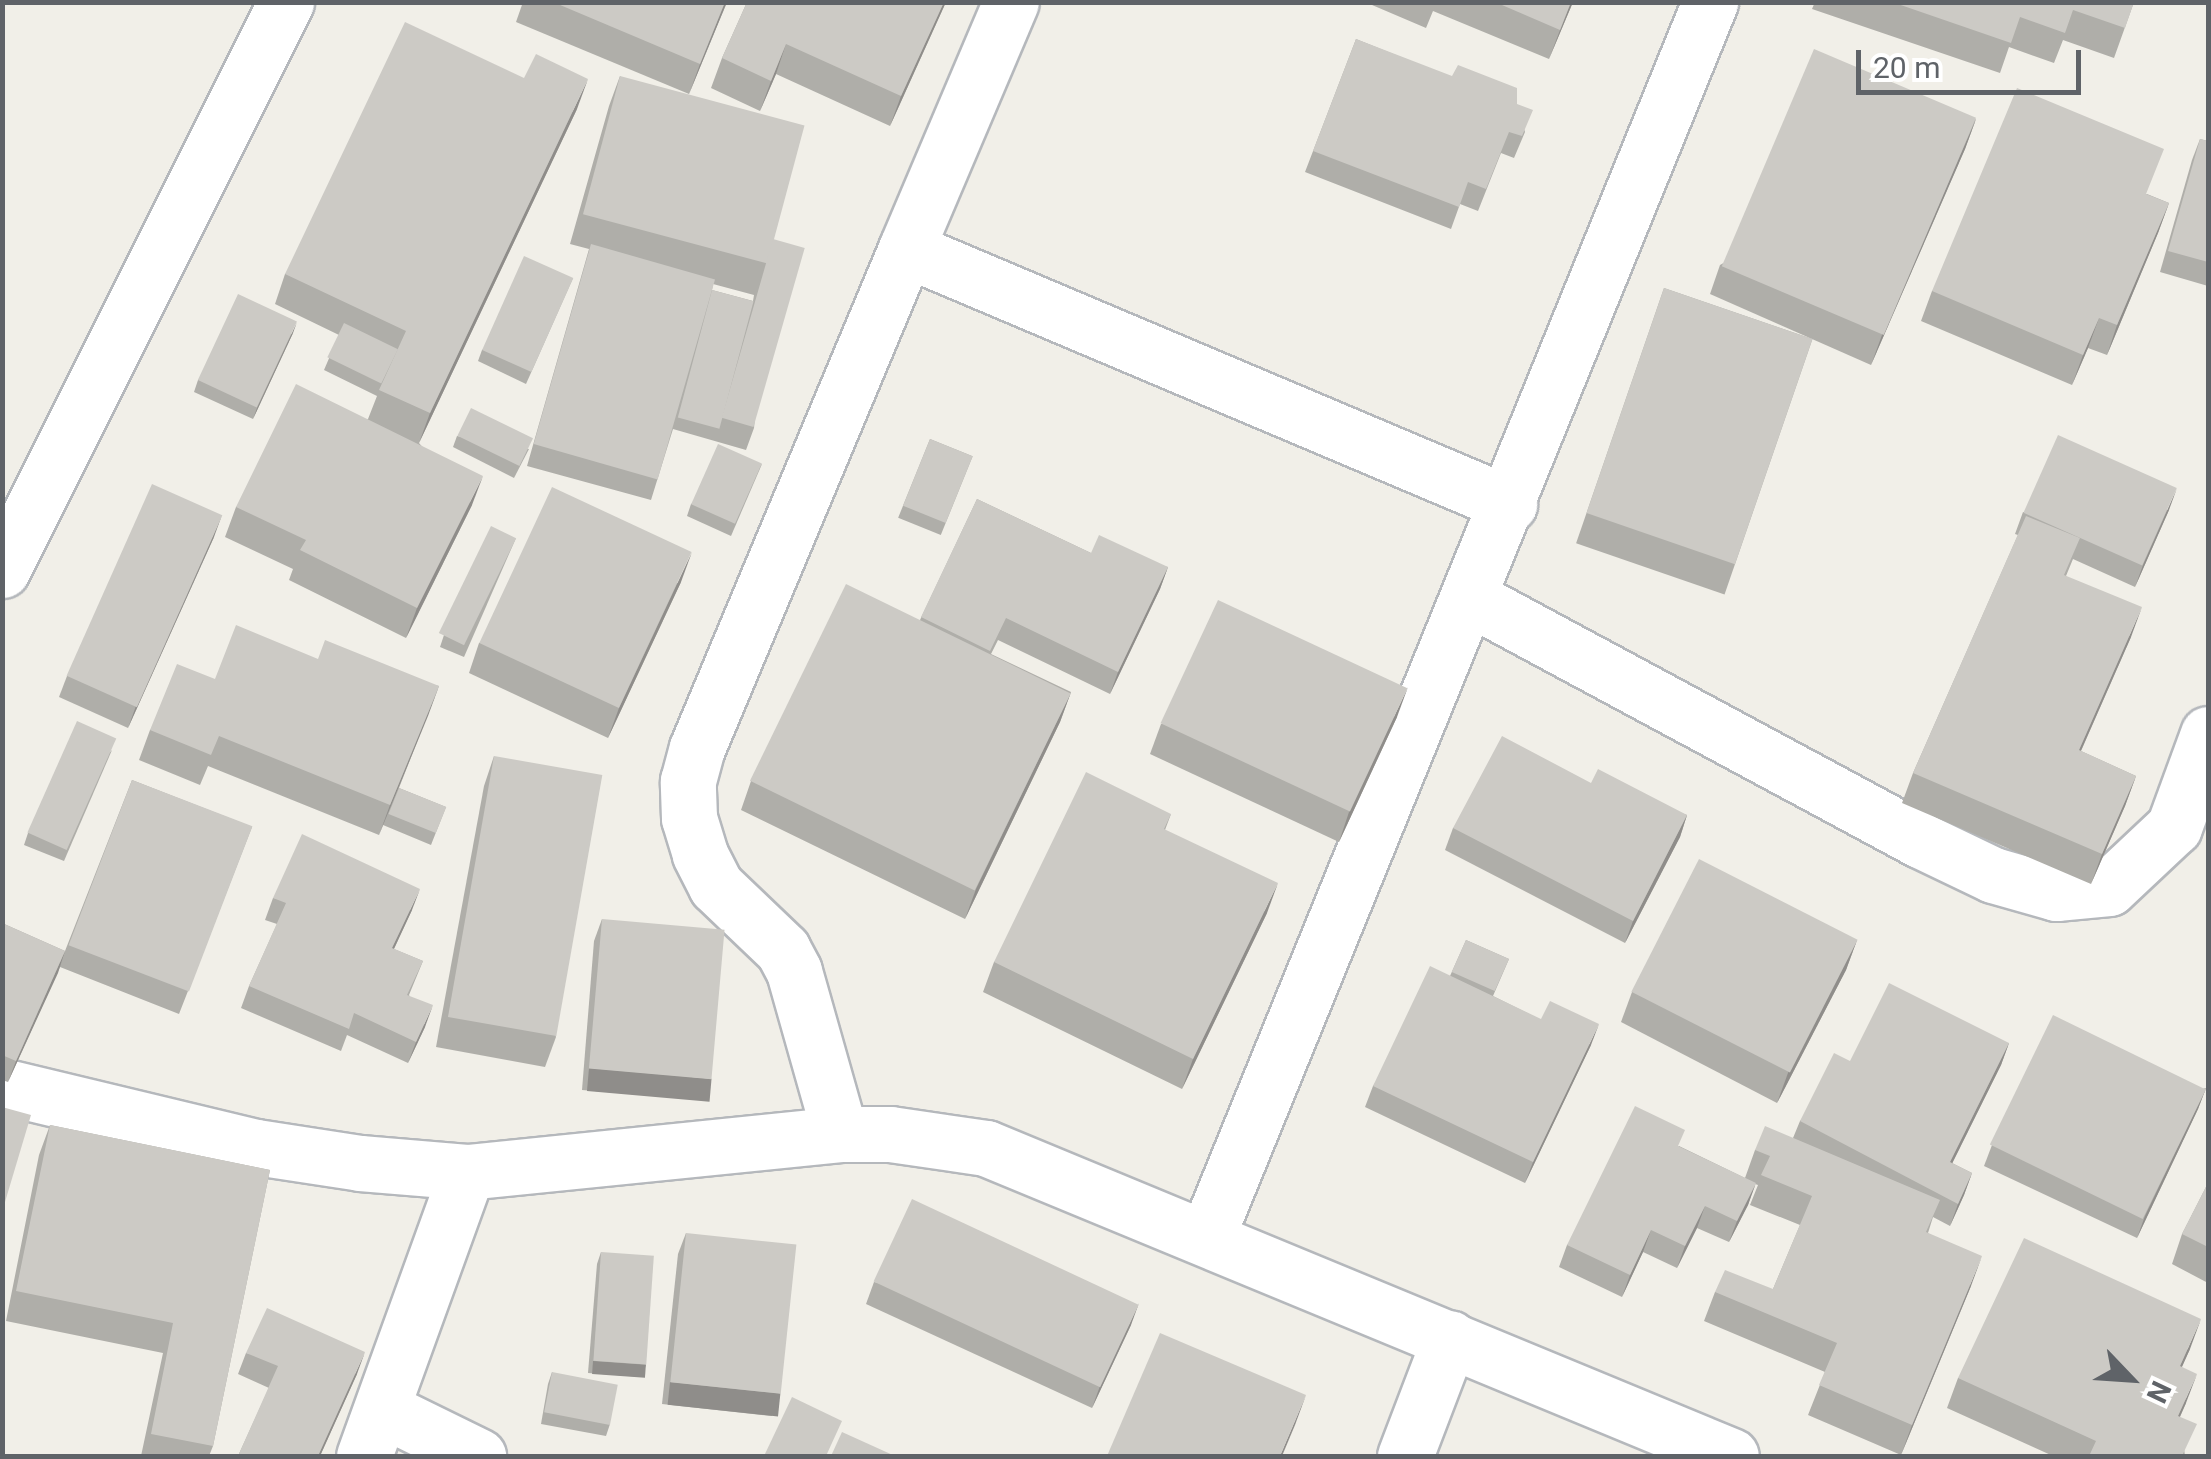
<!DOCTYPE html>
<style>
body{margin:0}
#map{position:relative;width:2211px;height:1459px;overflow:hidden;background:#f1efe8;font-family:Roboto,sans-serif}
div>[style]{position:absolute}
[style*='--x']{left:calc(var(--x)*1px);top:calc(var(--y)*1px);width:calc(var(--w)*1px);rotate:calc(var(--a)*1deg)}
.roads{filter:drop-shadow(2px 0 #b5b8bc) drop-shadow(-2px 0 #b5b8bc) drop-shadow(0 2px #b5b8bc) drop-shadow(0 -2px #b5b8bc)}
.street>*{height:55px;margin:-27.5px;padding:0 27.5px;transform-origin:27.5px;border-radius:27.5px;background:#fff}
.wall>*{inset:0;background:#afaea9;transform-origin:0 0}
.shaded-wall>*{inset:0;background:#8f8d8a;transform-origin:0 0}
.building>*{inset:0;background:#cccac5;transform-origin:0 0}
span{translate:-50% -50%;white-space:nowrap;text-align:center;line-height:1.15;-webkit-text-stroke:8px #fff;paint-order:stroke}
.frame{position:absolute;inset:0;border:5px solid #5f6368;pointer-events:none}
.north{position:absolute;left:2081px;top:1329px;width:100px;height:100px;-webkit-text-stroke:8px #fff;paint-order:stroke;rotate:115deg;font-size:28px;font-weight:700;line-height:40px;text-align:center;color:#5f6368}
.north::after{content:'';display:block;margin:auto;width:35px;height:45px;background:#5f6368;clip-path:polygon(50% 0,100% 100%,50% 72%,0 100%)}
.scale{position:absolute;left:1856px;top:50px;width:225px;height:45px;box-sizing:border-box;border:5px solid #5f6368;border-top:0;padding-left:12px;font-size:30px;line-height:35px;white-space:nowrap;color:#5f6368;-webkit-text-stroke:8px #fff;paint-order:stroke}
</style>
<div id="map">
<div class="roads">
<div class="street">
<i style="--x:906;--y:249;--w:268;--a:-67"></i>
<i style="--x:2;--y:570;--w:635;--a:-63.43"></i>
<i style="--x:1470;--y:598;--w:511;--a:28.27"></i>
<i style="--x:1920;--y:840;--w:81;--a:25.6"></i>
<i style="--x:1993;--y:875;--w:66;--a:15.9"></i>
<i style="--x:2056;--y:893;--w:53;--a:-5.4"></i>
<i style="--x:2109;--y:888;--w:89;--a:-43.2"></i>
<i style="--x:2174;--y:827;--w:99;--a:-69.9"></i>
<i style="--x:2;--y:1086;--w:261;--a:13.5"></i>
<i style="--x:256;--y:1147;--w:105;--a:8.7"></i>
<i style="--x:360;--y:1163;--w:107;--a:4.8"></i>
<i style="--x:467;--y:1172;--w:375;--a:-5.8"></i>
<i style="--x:840;--y:1134;--w:50;--a:0"></i>
<i style="--x:890;--y:1134;--w:97;--a:8.3"></i>
<i style="--x:986;--y:1148;--w:806;--a:22.46"></i>
<i style="--x:840;--y:1134;--w:169;--a:-105.8"></i>
<i style="--x:794;--y:971;--w:24;--a:-118"></i>
<i style="--x:783;--y:950;--w:93;--a:-136.3"></i>
<i style="--x:716;--y:886;--w:36;--a:-117"></i>
<i style="--x:700;--y:854;--w:38;--a:-107"></i>
<i style="--x:689;--y:818;--w:37;--a:-92"></i>
<i style="--x:688;--y:781;--w:34;--a:-75"></i>
<i style="--x:697;--y:748;--w:541;--a:-67.27"></i>
<i style="--x:906;--y:249;--w:655;--a:22.92"></i>
<i style="--x:1207;--y:1236;--w:1333;--a:-67.82"></i>
<i style="--x:384;--y:1410;--w:105;--a:26.1"></i>
<i style="--x:364;--y:1456;--w:302;--a:-70.1"></i>
<i style="--x:1405;--y:1456;--w:126;--a:-69.1"></i>
</div>
</div>
<div class="wall">
<i style="clip-path:polygon(523px 2px,727px 2px,689px 94px,516px 22px)"></i>
<i style="clip-path:polygon(747px 2px,946px 2px,890px 126px,776px 74px,760px 111px,711px 88px,722px 58px)"></i>
<i style="clip-path:polygon(1365px 2px,1573px 2px,1549px 59px,1433px 11px,1426px 28px)"></i>
<i style="clip-path:polygon(1815px 2px,2134px 2px,2114px 58px,2063px 40px,2054px 63px,2009px 47px,2000px 73px,1812px 9px)"></i>
<i style="clip-path:polygon(1356px 39px,1517px 104px,1525px 132px,1514px 158px,1501px 153px,1478px 211px,1460px 204px,1451px 229px,1305px 172px)"></i>
<i style="clip-path:polygon(evenodd,620px 76px,773px 239px,754px 428px,746px 450px,673px 429px,651px 500px,527px 466px,589px 249px,570px 244px,609px 106px,620px 76px,713px 284px,754px 295px,753px 301px,712px 290px,713px 284px)"></i>
<i style="clip-path:polygon(577px 109px,419px 443px,472px 505px,406px 638px,289px 580px,293px 569px,225px 537px,236px 507px,368px 419px,377px 396px,324px 370px,339px 335px,275px 304px,285px 274px)"></i>
<i style="clip-path:polygon(1976px 119px,1965px 149px,1871px 365px,1710px 294px,1720px 265px)"></i>
<i style="clip-path:polygon(2200px 139px,2208px 141px,2208px 286px,2160px 272px,2192px 160px)"></i>
<i style="clip-path:polygon(2147px 194px,2169px 203px,2158px 233px,2107px 355px,2088px 348px,2072px 385px,1921px 321px,1932px 291px)"></i>
<i style="clip-path:polygon(573px 278px,526px 384px,478px 361px,482px 350px)"></i>
<i style="left:1664px;top:288px;width:157px;height:270px;rotate:19deg"></i>
<i style="clip-path:polygon(293px 333px,253px 419px,194px 392px,198px 380px)"></i>
<i style="clip-path:polygon(457px 436px,529px 449px,514px 478px,453px 447px)"></i>
<i style="left:930px;top:439px;width:46px;height:85px;rotate:22deg"></i>
<i style="clip-path:polygon(762px 464px,731px 536px,687px 516px,691px 504px)"></i>
<i style="clip-path:polygon(977px 499px,1091px 553px,1168px 567px,1160px 589px,1110px 694px,998px 640px,991px 654px,1071px 692px,1060px 722px,965px 919px,741px 810px,751px 781px,920px 620px)"></i>
<i style="clip-path:polygon(2169px 510px,2135px 587px,2073px 559px,2066px 576px,2131px 637px,2081px 751px,2136px 776px,2125px 806px,2091px 884px,1902px 803px,1913px 773px,2018px 535px,2015px 534px,2023px 512px)"></i>
<i style="clip-path:polygon(214px 537px,128px 728px,59px 697px,67px 676px)"></i>
<i style="clip-path:polygon(516px 538px,464px 657px,440px 647px,444px 635px)"></i>
<i style="clip-path:polygon(681px 582px,608px 738px,469px 673px,479px 643px)"></i>
<i style="clip-path:polygon(318px 659px,439px 686px,399px 788px,446px 807px,431px 845px,383px 825px,379px 835px,208px 766px,200px 785px,139px 760px,150px 730px,215px 679px)"></i>
<i style="clip-path:polygon(1397px 717px,1339px 842px,1150px 754px,1161px 724px)"></i>
<i style="clip-path:polygon(112px 750px,64px 861px,24px 845px,28px 833px)"></i>
<i style="clip-path:polygon(494px 756px,556px 1037px,545px 1067px,436px 1047px,484px 786px)"></i>
<i style="clip-path:polygon(132px 780px,252px 827px,179px 1014px,60px 967px,8px 1082px,2px 1080px,2px 923px,65px 951px)"></i>
<i style="clip-path:polygon(1591px 783px,1687px 815px,1680px 837px,1625px 943px,1445px 850px,1453px 828px)"></i>
<i style="clip-path:polygon(1171px 814px,1165px 830px,1267px 913px,1182px 1089px,983px 992px,994px 962px)"></i>
<i style="clip-path:polygon(273px 898px,412px 910px,394px 949px,423px 961px,409px 995px,425px 1027px,408px 1063px,347px 1035px,341px 1051px,241px 1008px,249px 986px,277px 924px,265px 920px)"></i>
<i style="clip-path:polygon(602px 919px,704px 1100px,582px 1090px,594px 941px)"></i>
<i style="clip-path:polygon(1466px 940px,1509px 959px,1493px 996px,1591px 1045px,1525px 1183px,1365px 1107px,1373px 1086px,1450px 976px)"></i>
<i style="clip-path:polygon(1857px 940px,1846px 970px,1777px 1103px,1621px 1022px,1632px 992px)"></i>
<i style="clip-path:polygon(2009px 1043px,2001px 1065px,1952px 1163px,1972px 1173px,1964px 1195px,1950px 1226px,1933px 1217px,1928px 1233px,1971px 1286px,1901px 1455px,1808px 1415px,1825px 1372px,1704px 1321px,1715px 1292px,1773px 1289px,1800px 1225px,1750px 1205px,1758px 1185px,1755px 1184px,1748px 1205px,1729px 1242px,1697px 1228px,1677px 1268px,1643px 1252px,1622px 1297px,1559px 1267px,1567px 1245px,1679px 1146px,1745px 1178px,1755px 1150px,1793px 1138px,1800px 1121px,1850px 1061px)"></i>
<i style="clip-path:polygon(2206px 1088px,2198px 1109px,2137px 1238px,1984px 1166px,1992px 1145px)"></i>
<i style="clip-path:polygon(50px 1125px,270px 1170px,213px 1446px,209px 1456px,141px 1456px,163px 1353px,6px 1321px,39px 1155px)"></i>
<i style="clip-path:polygon(2208px 1183px,2208px 1283px,2172px 1264px,2182px 1234px)"></i>
<i style="clip-path:polygon(686px 1233px,780px 1394px,772px 1416px,662px 1404px,678px 1254px)"></i>
<i style="clip-path:polygon(601px 1252px,646px 1365px,642px 1377px,588px 1373px,597px 1264px)"></i>
<i style="clip-path:polygon(874px 1282px,1131px 1325px,1092px 1408px,866px 1304px)"></i>
<i style="clip-path:polygon(2190px 1349px,2182px 1366px,2186px 1403px,2180px 1417px,2185px 1456px,2053px 1456px,1947px 1408px,1958px 1378px)"></i>
<i style="clip-path:polygon(246px 1353px,357px 1374px,320px 1456px,238px 1456px,269px 1388px,238px 1374px)"></i>
<i style="clip-path:polygon(552px 1372px,610px 1424px,606px 1436px,541px 1424px,548px 1384px)"></i>
</div>
<div class="shaded-wall">
<i style="clip-path:polygon(725px 2px,727px 2px,689px 94px,700px 64px)"></i>
<i style="clip-path:polygon(944px 2px,946px 2px,890px 126px,901px 96px)"></i>
<i style="clip-path:polygon(1571px 2px,1573px 2px,1549px 59px,1560px 30px)"></i>
<i style="clip-path:polygon(786px 44px,776px 74px,760px 111px,771px 81px)"></i>
<i style="clip-path:polygon(588px 79px,577px 109px,419px 443px,430px 413px)"></i>
<i style="clip-path:polygon(1976px 119px,1965px 149px,1871px 365px,1882px 335px)"></i>
<i style="clip-path:polygon(2169px 203px,2158px 233px,2107px 355px,2117px 325px)"></i>
<i style="clip-path:polygon(2099px 318px,2088px 348px,2072px 385px,2083px 355px)"></i>
<i style="clip-path:polygon(297px 322px,293px 333px,253px 419px,257px 408px)"></i>
<i style="clip-path:polygon(483px 476px,472px 505px,406px 638px,417px 608px)"></i>
<i style="clip-path:polygon(2177px 488px,2169px 510px,2135px 587px,2143px 565px)"></i>
<i style="clip-path:polygon(222px 515px,214px 537px,128px 728px,136px 706px)"></i>
<i style="clip-path:polygon(692px 552px,681px 582px,608px 738px,619px 708px)"></i>
<i style="clip-path:polygon(1168px 567px,1160px 589px,1110px 694px,1118px 672px)"></i>
<i style="clip-path:polygon(2142px 607px,2131px 637px,2068px 780px,2079px 750px)"></i>
<i style="clip-path:polygon(439px 686px,428px 716px,379px 835px,390px 805px)"></i>
<i style="clip-path:polygon(1408px 687px,1397px 717px,1339px 842px,1349px 812px)"></i>
<i style="clip-path:polygon(1071px 692px,1060px 722px,965px 919px,976px 889px)"></i>
<i style="clip-path:polygon(2136px 776px,2125px 806px,2091px 884px,2102px 854px)"></i>
<i style="clip-path:polygon(1687px 815px,1680px 837px,1625px 943px,1633px 921px)"></i>
<i style="clip-path:polygon(1278px 883px,1267px 913px,1182px 1089px,1193px 1059px)"></i>
<i style="clip-path:polygon(420px 889px,412px 910px,384px 970px,392px 948px)"></i>
<i style="clip-path:polygon(1857px 940px,1846px 970px,1777px 1103px,1788px 1073px)"></i>
<i style="clip-path:polygon(65px 951px,58px 973px,8px 1082px,16px 1061px)"></i>
<i style="clip-path:polygon(433px 1005px,425px 1027px,408px 1063px,416px 1042px)"></i>
<i style="clip-path:polygon(1599px 1024px,1591px 1045px,1525px 1183px,1533px 1162px)"></i>
<i style="clip-path:polygon(2009px 1043px,2001px 1065px,1942px 1184px,1950px 1162px)"></i>
<i style="left:589px;top:1068px;width:123px;height:23px;rotate:5deg"></i>
<i style="clip-path:polygon(2206px 1088px,2198px 1109px,2137px 1238px,2145px 1216px)"></i>
<i style="clip-path:polygon(1972px 1173px,1964px 1195px,1950px 1226px,1958px 1204px)"></i>
<i style="clip-path:polygon(1756px 1183px,1748px 1205px,1729px 1242px,1737px 1221px)"></i>
<i style="clip-path:polygon(1705px 1206px,1697px 1228px,1677px 1268px,1685px 1246px)"></i>
<i style="clip-path:polygon(1651px 1230px,1643px 1252px,1622px 1297px,1630px 1275px)"></i>
<i style="clip-path:polygon(1982px 1256px,1971px 1286px,1901px 1455px,1912px 1425px)"></i>
<i style="clip-path:polygon(1139px 1303px,1131px 1325px,1092px 1408px,1100px 1386px)"></i>
<i style="clip-path:polygon(2201px 1319px,2190px 1349px,2169px 1396px,2180px 1366px)"></i>
<i style="clip-path:polygon(365px 1352px,357px 1374px,320px 1456px,318px 1456px)"></i>
<i style="left:593px;top:1361px;width:53px;height:13px;rotate:4deg"></i>
<i style="clip-path:polygon(2197px 1374px,2186px 1403px,2167px 1445px,2178px 1416px)"></i>
<i style="left:670px;top:1382px;width:111px;height:23px;rotate:6deg"></i>
<i style="clip-path:polygon(1306px 1395px,1295px 1425px,1282px 1456px,1280px 1456px)"></i>
</div>
<div class="building">
<i style="clip-path:polygon(553px 2px,725px 2px,700px 64px)"></i>
<i style="clip-path:polygon(747px 2px,944px 2px,901px 96px,786px 44px,771px 81px,722px 58px)"></i>
<i style="clip-path:polygon(1495px 2px,1571px 2px,1560px 30px)"></i>
<i style="clip-path:polygon(1892px 2px,2134px 2px,2125px 28px,2073px 10px,2065px 33px,2020px 17px,2011px 43px)"></i>
<i style="clip-path:polygon(405px 22px,524px 78px,536px 54px,588px 79px,430px 413px,379px 390px,406px 331px,285px 274px)"></i>
<i style="clip-path:polygon(1356px 39px,1452px 76px,1458px 65px,1517px 88px,1517px 104px,1533px 110px,1522px 136px,1509px 132px,1486px 189px,1468px 182px,1459px 207px,1313px 151px)"></i>
<i style="left:1814px;top:49px;width:176px;height:236px;rotate:23deg"></i>
<i style="left:620px;top:76px;width:191px;height:143px;rotate:15deg"></i>
<i style="clip-path:polygon(2017px 88px,2164px 149px,2146px 194px,2169px 203px,2117px 325px,2099px 318px,2083px 355px,1932px 291px)"></i>
<i style="clip-path:polygon(2200px 139px,2208px 141px,2208px 262px,2168px 251px)"></i>
<i style="left:773px;top:239px;width:33px;height:186px;rotate:16deg"></i>
<i style="left:591px;top:244px;width:129px;height:208px;rotate:16deg"></i>
<i style="left:524px;top:256px;width:54px;height:103px;rotate:24deg"></i>
<i style="left:1664px;top:288px;width:157px;height:238px;rotate:19deg"></i>
<i style="left:712px;top:290px;width:43px;height:132px;rotate:15deg"></i>
<i style="left:238px;top:294px;width:65px;height:95px;rotate:25deg"></i>
<i style="left:344px;top:323px;width:60px;height:38px;rotate:26deg"></i>
<i style="clip-path:polygon(296px 384px,483px 476px,417px 608px,300px 550px,306px 540px,236px 507px)"></i>
<i style="left:471px;top:408px;width:69px;height:31px;rotate:26deg"></i>
<i style="left:2058px;top:435px;width:130px;height:85px;rotate:24deg"></i>
<i style="left:930px;top:439px;width:46px;height:72px;rotate:22deg"></i>
<i style="left:718px;top:444px;width:48px;height:66px;rotate:24deg"></i>
<i style="left:152px;top:484px;width:77px;height:210px;rotate:24deg"></i>
<i style="left:552px;top:487px;width:154px;height:172px;rotate:25deg"></i>
<i style="clip-path:polygon(977px 499px,1091px 553px,1099px 535px,1168px 567px,1118px 672px,1006px 618px,990px 651px,921px 617px)"></i>
<i style="clip-path:polygon(2026px 516px,2080px 538px,2064px 575px,2142px 607px,2079px 750px,2136px 776px,2102px 854px,1913px 773px)"></i>
<i style="left:491px;top:526px;width:28px;height:119px;rotate:26deg"></i>
<i style="left:846px;top:584px;width:250px;height:219px;rotate:26deg"></i>
<i style="left:1218px;top:600px;width:209px;height:136px;rotate:25deg"></i>
<i style="clip-path:polygon(236px 625px,318px 659px,325px 640px,439px 686px,390px 805px,219px 736px,211px 755px,150px 730px,177px 664px,215px 679px)"></i>
<i style="left:77px;top:721px;width:43px;height:122px;rotate:24deg"></i>
<i style="clip-path:polygon(1502px 736px,1591px 783px,1598px 769px,1687px 815px,1633px 921px,1453px 828px)"></i>
<i style="left:494px;top:756px;width:110px;height:265px;rotate:10deg"></i>
<i style="clip-path:polygon(1086px 772px,1171px 814px,1164px 829px,1278px 883px,1193px 1059px,994px 962px)"></i>
<i style="left:132px;top:780px;width:129px;height:177px;rotate:21deg"></i>
<i style="left:399px;top:788px;width:51px;height:28px;rotate:22deg"></i>
<i style="clip-path:polygon(302px 834px,420px 889px,392px 948px,423px 961px,407px 995px,433px 1005px,416px 1042px,354px 1013px,349px 1029px,249px 986px,286px 903px,273px 898px)"></i>
<i style="left:1699px;top:859px;width:178px;height:149px;rotate:27deg"></i>
<i style="left:602px;top:919px;width:123px;height:150px;rotate:5deg"></i>
<i style="clip-path:polygon(2px 923px,65px 951px,16px 1061px,2px 1055px)"></i>
<i style="left:1466px;top:940px;width:47px;height:35px;rotate:24deg"></i>
<i style="clip-path:polygon(1430px 966px,1541px 1019px,1550px 1001px,1599px 1024px,1533px 1162px,1373px 1086px)"></i>
<i style="clip-path:polygon(1889px 983px,2009px 1043px,1950px 1162px,1972px 1173px,1958px 1204px,1800px 1121px,1834px 1053px,1850px 1061px)"></i>
<i style="left:2053px;top:1015px;width:170px;height:144px;rotate:26deg"></i>
<i style="clip-path:polygon(1635px 1106px,1685px 1130px,1678px 1146px,1756px 1183px,1737px 1221px,1705px 1206px,1685px 1246px,1651px 1230px,1630px 1275px,1567px 1245px)"></i>
<i style="clip-path:polygon(2px 1107px,31px 1115px,2px 1212px)"></i>
<i style="clip-path:polygon(50px 1125px,270px 1170px,213px 1446px,151px 1434px,173px 1323px,16px 1291px)"></i>
<i style="clip-path:polygon(1765px 1126px,1940px 1200px,1926px 1232px,1982px 1256px,1912px 1425px,1819px 1385px,1837px 1343px,1715px 1292px,1725px 1270px,1773px 1289px,1812px 1196px,1761px 1175px,1770px 1156px,1755px 1150px)"></i>
<i style="clip-path:polygon(2208px 1183px,2208px 1247px,2182px 1234px)"></i>
<i style="left:912px;top:1199px;width:250px;height:91px;rotate:25deg"></i>
<i style="left:686px;top:1233px;width:111px;height:150px;rotate:6deg"></i>
<i style="clip-path:polygon(2024px 1238px,2201px 1319px,2180px 1366px,2197px 1374px,2178px 1416px,2197px 1424px,2182px 1456px,2096px 1456px,2090px 1454px,2096px 1441px,1958px 1378px)"></i>
<i style="left:601px;top:1252px;width:53px;height:109px;rotate:4deg"></i>
<i style="clip-path:polygon(267px 1308px,365px 1352px,318px 1456px,238px 1456px,278px 1366px,246px 1353px)"></i>
<i style="clip-path:polygon(1160px 1333px,1306px 1395px,1280px 1456px,1107px 1456px)"></i>
<i style="left:552px;top:1372px;width:67px;height:41px;rotate:11deg"></i>
<i style="clip-path:polygon(792px 1397px,842px 1421px,826px 1456px,764px 1456px)"></i>
<i style="clip-path:polygon(842px 1432px,895px 1456px,831px 1456px)"></i>
</div>
<div class="frame"></div>
<div class="north">N</div>
<div class="scale">20 m</div>
</div>
